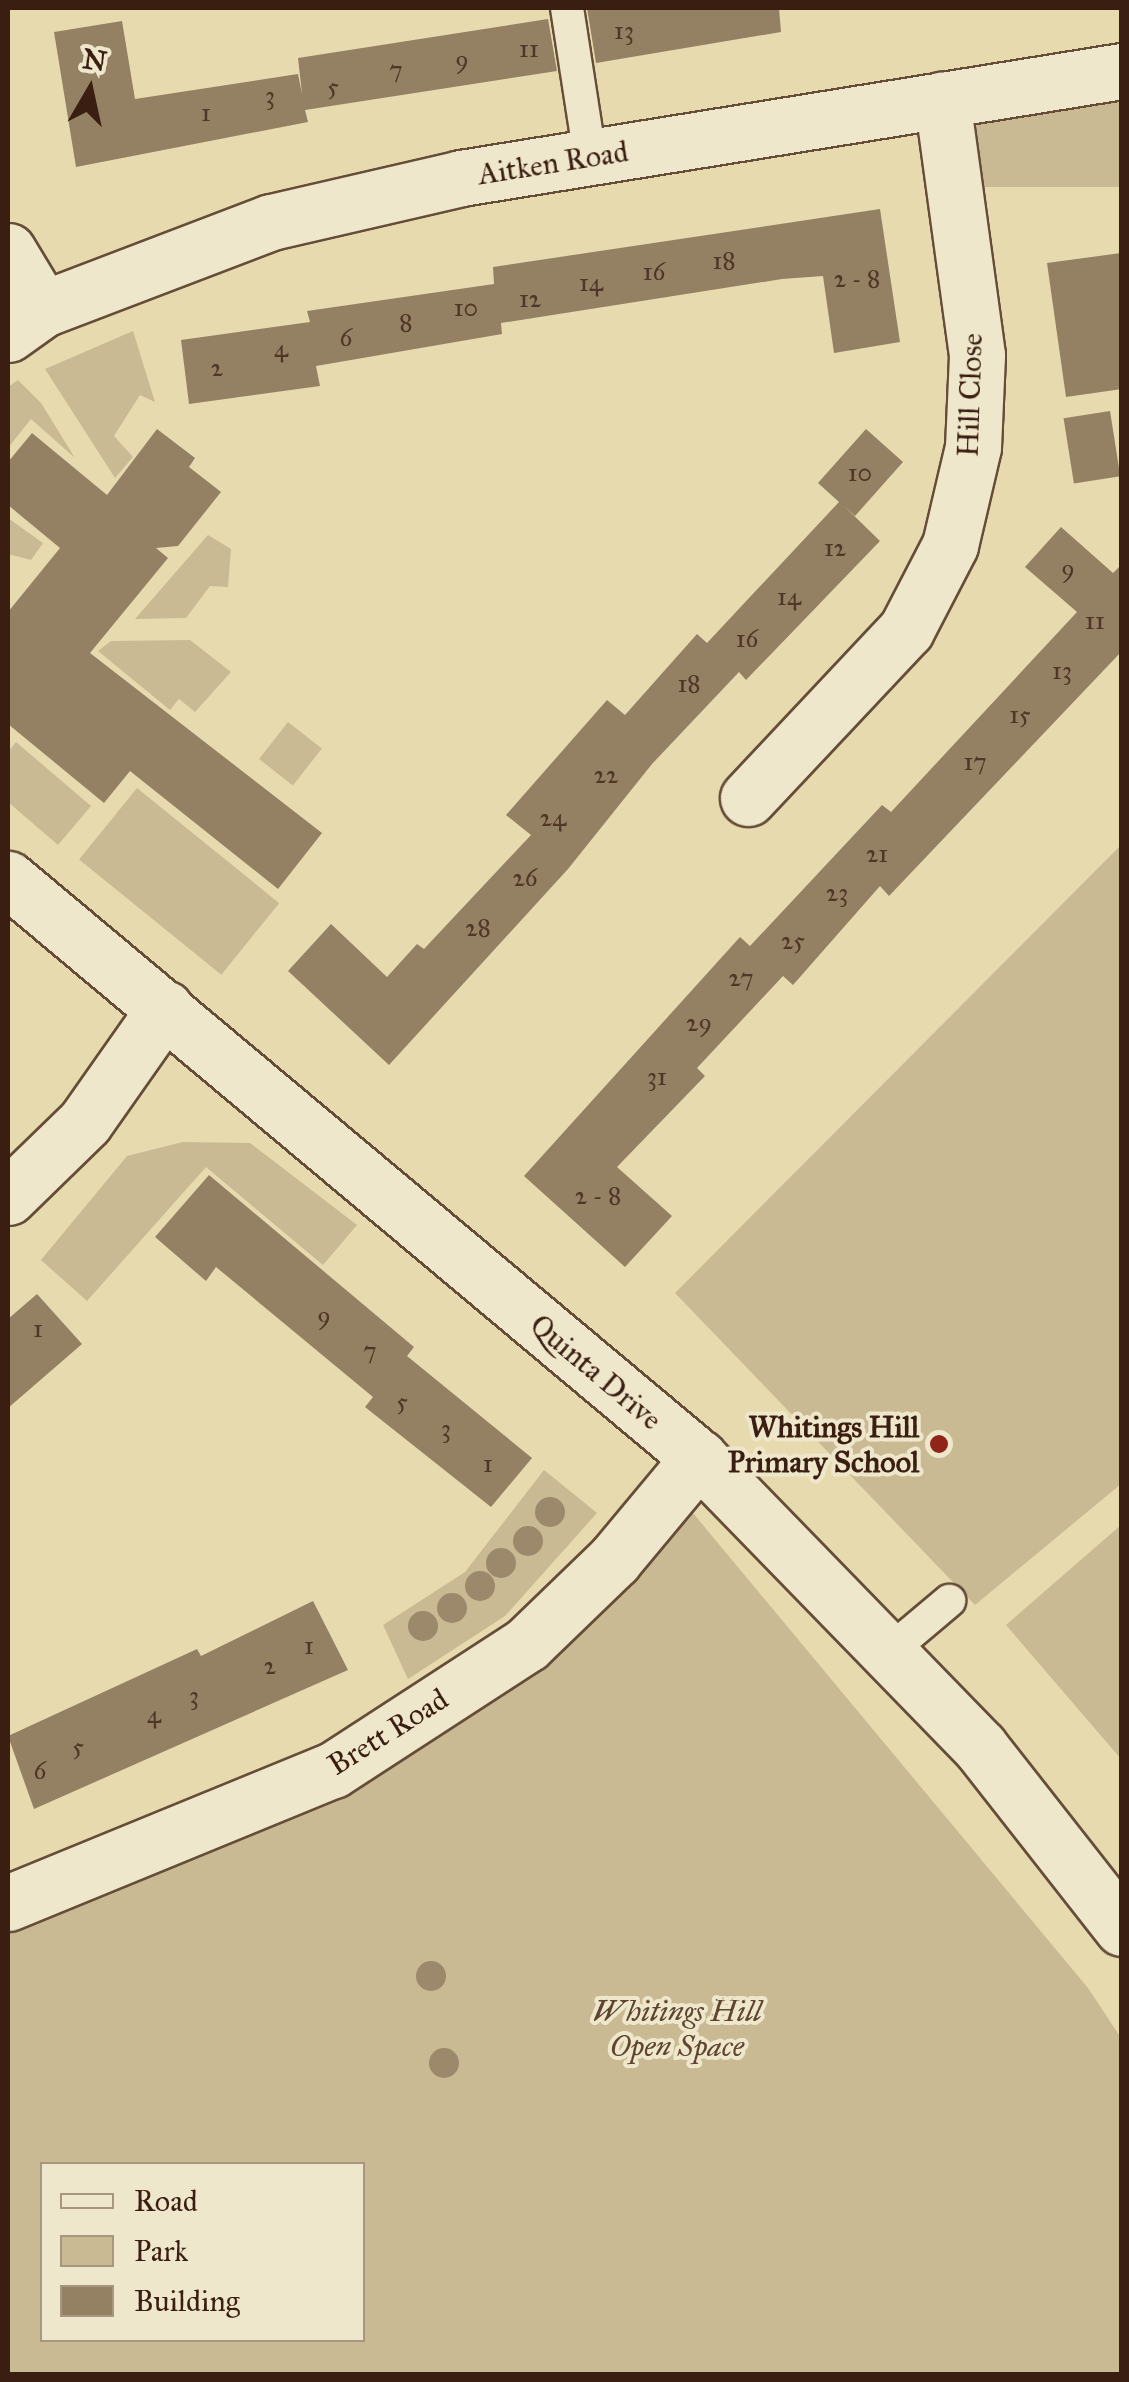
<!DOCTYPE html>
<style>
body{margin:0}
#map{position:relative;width:1129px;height:2382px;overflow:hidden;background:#e7daaf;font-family:"IM FELL Great Primer",serif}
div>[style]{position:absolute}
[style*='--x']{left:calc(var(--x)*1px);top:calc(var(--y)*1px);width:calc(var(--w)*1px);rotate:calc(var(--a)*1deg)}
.green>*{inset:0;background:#caba94;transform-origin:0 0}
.building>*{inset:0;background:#948063;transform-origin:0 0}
.roads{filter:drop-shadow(2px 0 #654d38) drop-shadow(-2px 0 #654d38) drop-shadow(0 2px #654d38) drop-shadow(0 -2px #654d38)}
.service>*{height:32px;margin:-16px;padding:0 16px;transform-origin:16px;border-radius:16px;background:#efe7cb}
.minor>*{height:55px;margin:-27.5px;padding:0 27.5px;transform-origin:27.5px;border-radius:27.5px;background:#efe7cb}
.tertiary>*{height:55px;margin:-27.5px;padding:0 27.5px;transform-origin:27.5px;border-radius:27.5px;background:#efe7cb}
.trees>*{width:30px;height:30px;margin:-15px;border-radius:50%;background:#9c886a}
.dots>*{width:28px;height:28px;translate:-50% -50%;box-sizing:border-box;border:5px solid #efe7cb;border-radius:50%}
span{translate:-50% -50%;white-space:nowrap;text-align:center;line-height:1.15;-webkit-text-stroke:8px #efe7cb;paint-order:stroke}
.number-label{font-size:25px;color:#503626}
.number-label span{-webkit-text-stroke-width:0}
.street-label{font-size:30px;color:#3a1e11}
.poi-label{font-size:30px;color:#3a1e11;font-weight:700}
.right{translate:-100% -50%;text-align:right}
.park-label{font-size:30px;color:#5e4532;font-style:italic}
.frame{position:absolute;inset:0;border:10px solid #3a1e11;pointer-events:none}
.legend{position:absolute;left:40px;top:2162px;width:325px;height:180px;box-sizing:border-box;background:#efe7cb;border:2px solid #a79781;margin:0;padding:12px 18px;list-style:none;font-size:30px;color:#3a1e11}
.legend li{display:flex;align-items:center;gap:20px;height:50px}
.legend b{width:50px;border:2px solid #a79781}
.north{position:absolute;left:40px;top:40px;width:100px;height:100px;-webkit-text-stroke:8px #efe7cb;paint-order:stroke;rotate:9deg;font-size:28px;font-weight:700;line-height:40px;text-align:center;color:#3a1e11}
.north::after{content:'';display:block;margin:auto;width:35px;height:45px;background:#3a1e11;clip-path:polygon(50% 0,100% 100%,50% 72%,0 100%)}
</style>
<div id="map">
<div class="green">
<i style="left:1121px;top:71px;width:116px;height:181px;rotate:90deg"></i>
<i style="clip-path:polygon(133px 331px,155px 402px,140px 395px,114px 436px,133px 457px,115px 478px,45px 369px)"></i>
<i style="clip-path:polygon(18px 380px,41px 403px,75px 458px,31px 419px,8px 448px,8px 387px)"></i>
<i style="clip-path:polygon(8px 518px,43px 543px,31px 560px,8px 554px)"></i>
<i style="clip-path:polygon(208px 535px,231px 549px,228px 587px,210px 586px,186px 618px,135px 619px)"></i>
<i style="clip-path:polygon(190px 640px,231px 672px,195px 712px,179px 699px,170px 710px,98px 651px,111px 641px)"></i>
<i style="left:288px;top:722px;width:43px;height:47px;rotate:38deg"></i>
<i style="clip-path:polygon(16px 742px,91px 806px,58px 845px,8px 802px,8px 752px)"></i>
<i style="left:137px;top:788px;width:183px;height:92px;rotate:39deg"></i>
<i style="clip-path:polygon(1121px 845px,1121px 1484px,975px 1605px,675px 1293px)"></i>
<i style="clip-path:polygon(183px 1142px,250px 1143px,357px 1225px,323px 1265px,206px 1167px,87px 1301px,41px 1260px,127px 1156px)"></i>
<i style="clip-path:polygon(544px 1470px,597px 1513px,505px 1616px,408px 1679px,383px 1625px,465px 1572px)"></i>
<i style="clip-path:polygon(evenodd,673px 1489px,1088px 1988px,1121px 2038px,1121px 2374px,8px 2374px,8px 1903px,333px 1770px,673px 1489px,42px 2164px,362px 2164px,362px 2340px,42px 2340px,42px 2164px)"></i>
<i style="clip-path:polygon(1121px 1525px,1121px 1759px,1006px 1625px)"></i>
</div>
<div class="building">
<i style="clip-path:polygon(587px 8px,779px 8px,781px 32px,596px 63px)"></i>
<i style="clip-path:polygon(548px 19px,557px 71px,305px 110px,308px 122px,76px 167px,54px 32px,122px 21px,135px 99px,298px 74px,302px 94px,298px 58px)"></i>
<i style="clip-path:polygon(880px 209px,900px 342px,834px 353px,823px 276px,782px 279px,501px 323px,502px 334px,316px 366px,320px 386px,189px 404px,181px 340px,310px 322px,307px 311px,494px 284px,493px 267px)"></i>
<i style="clip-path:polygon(1121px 253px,1122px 389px,1066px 397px,1047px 263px)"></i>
<i style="left:1110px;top:411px;width:66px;height:47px;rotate:81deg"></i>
<i style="clip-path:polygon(157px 429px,195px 458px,189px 467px,221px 492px,178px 546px,156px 548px,168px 558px,90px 653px,322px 833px,278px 889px,130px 771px,104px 803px,8px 724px,8px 612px,60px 548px,8px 505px,8px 462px,32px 433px,107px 495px)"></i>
<i style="clip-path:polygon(866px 429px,903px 462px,855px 516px,844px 506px,880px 541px,746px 680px,739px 672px,652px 764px,568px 869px,389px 1065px,288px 971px,331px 924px,387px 977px,417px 944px,424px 949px,531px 835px,506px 815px,607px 700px,625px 715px,697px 634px,707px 643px,839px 502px,818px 483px)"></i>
<i style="clip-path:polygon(1061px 527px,1113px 573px,1122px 564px,1122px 651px,889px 896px,880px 886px,793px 985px,783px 976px,697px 1068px,705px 1076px,617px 1167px,672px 1216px,625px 1267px,524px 1176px,740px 937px,750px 946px,882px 805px,891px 812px,1077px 612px,1025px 567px)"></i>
<i style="clip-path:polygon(209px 1175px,414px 1347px,407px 1356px,532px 1458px,491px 1507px,365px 1407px,373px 1397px,216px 1267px,206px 1281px,155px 1237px)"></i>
<i style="clip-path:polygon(37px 1294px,82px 1344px,8px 1408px,8px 1319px)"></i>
<i style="clip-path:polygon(313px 1601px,348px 1670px,34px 1809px,8px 1736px,197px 1649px,201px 1656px)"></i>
</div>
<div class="roads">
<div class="service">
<i style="--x:567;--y:8;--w:151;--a:81.2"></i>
<i style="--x:892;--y:1649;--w:75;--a:-40.1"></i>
</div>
<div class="minor">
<i style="--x:8;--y:251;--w:68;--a:58.9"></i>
<i style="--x:8;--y:334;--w:43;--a:-35.5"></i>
<i style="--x:43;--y:309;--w:244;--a:-20.9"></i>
<i style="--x:271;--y:222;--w:195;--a:-13"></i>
<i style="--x:461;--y:178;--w:670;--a:-9.2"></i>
<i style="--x:748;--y:798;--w:231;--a:-46.8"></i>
<i style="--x:906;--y:630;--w:96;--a:-62.6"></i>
<i style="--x:950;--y:545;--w:101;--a:-76.8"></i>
<i style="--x:973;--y:447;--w:92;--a:-87.5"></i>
<i style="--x:977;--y:355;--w:258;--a:-97.8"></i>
<i style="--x:8;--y:1197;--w:107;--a:-44.2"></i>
<i style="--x:85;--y:1122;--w:139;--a:-54.9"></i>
<i style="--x:8;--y:1903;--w:351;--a:-22.3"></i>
<i style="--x:333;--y:1770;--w:231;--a:-33"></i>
<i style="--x:527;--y:1644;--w:121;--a:-44"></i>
<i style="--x:614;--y:1560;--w:133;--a:-50.2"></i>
</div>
<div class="tertiary">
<i style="--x:8;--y:879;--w:902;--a:39.96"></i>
<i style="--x:699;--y:1458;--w:403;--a:45.8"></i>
<i style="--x:980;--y:1747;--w:230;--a:51.9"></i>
</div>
</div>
<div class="trees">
<i style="left:550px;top:1512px"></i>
<i style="left:528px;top:1541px"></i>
<i style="left:501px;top:1563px"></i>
<i style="left:480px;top:1586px"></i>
<i style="left:452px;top:1608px"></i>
<i style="left:423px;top:1626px"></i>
<i style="left:431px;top:1976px"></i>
<i style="left:444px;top:2063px"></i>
</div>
<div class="dots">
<i style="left:939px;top:1444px;background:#8f2418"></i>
</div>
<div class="number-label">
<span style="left:624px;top:31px">13</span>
<span style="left:529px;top:49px">11</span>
<span style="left:462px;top:60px">9</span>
<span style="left:396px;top:70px">7</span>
<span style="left:333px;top:87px">5</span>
<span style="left:270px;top:96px">3</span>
<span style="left:206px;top:113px">1</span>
<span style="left:724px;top:261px">18</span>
<span style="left:654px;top:272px">16</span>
<span style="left:857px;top:279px">2 - 8</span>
<span style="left:591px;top:283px">14</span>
<span style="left:530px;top:299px">12</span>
<span style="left:466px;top:308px">10</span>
<span style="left:406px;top:323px">8</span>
<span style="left:346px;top:338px">6</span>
<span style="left:281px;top:349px">4</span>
<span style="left:217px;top:368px">2</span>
<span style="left:860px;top:473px">10</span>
<span style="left:835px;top:548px">12</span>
<span style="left:1068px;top:569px">9</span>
<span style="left:789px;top:597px">14</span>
<span style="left:1095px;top:621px">11</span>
<span style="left:747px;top:639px">16</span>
<span style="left:1062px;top:671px">13</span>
<span style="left:689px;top:684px">18</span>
<span style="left:1020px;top:715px">15</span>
<span style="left:975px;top:762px">17</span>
<span style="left:606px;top:775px">22</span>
<span style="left:553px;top:818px">24</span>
<span style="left:877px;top:854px">21</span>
<span style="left:525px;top:878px">26</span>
<span style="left:837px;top:893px">23</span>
<span style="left:478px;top:928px">28</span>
<span style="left:793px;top:941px">25</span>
<span style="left:741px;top:978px">27</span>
<span style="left:699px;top:1023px">29</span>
<span style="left:657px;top:1077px">31</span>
<span style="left:598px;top:1196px">2 - 8</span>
<span style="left:324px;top:1316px">9</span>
<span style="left:38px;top:1329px">1</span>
<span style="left:370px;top:1351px">7</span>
<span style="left:402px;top:1402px">5</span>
<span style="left:446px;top:1429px">3</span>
<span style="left:488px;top:1464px">1</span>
<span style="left:309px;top:1646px">1</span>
<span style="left:270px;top:1666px">2</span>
<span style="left:194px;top:1696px">3</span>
<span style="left:154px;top:1715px">4</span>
<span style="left:78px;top:1747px">5</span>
<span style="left:40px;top:1771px">6</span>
</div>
<div class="street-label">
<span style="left:553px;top:163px;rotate:-9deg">Aitken Road</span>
<span style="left:970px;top:395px;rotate:-88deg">Hill Close</span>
<span style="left:596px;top:1372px;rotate:40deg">Quinta Drive</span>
<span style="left:388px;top:1732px;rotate:-32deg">Brett Road</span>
</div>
<div class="poi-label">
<span class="right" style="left:919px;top:1444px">Whitings Hill<br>Primary School</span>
</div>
<div class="park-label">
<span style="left:677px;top:2028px">Whitings Hill<br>Open Space</span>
</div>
<div class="frame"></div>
<ul class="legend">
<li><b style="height:12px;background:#efe7cb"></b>Road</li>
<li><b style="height:28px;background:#caba94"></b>Park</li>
<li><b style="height:28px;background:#948063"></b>Building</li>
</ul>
<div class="north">N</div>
</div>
